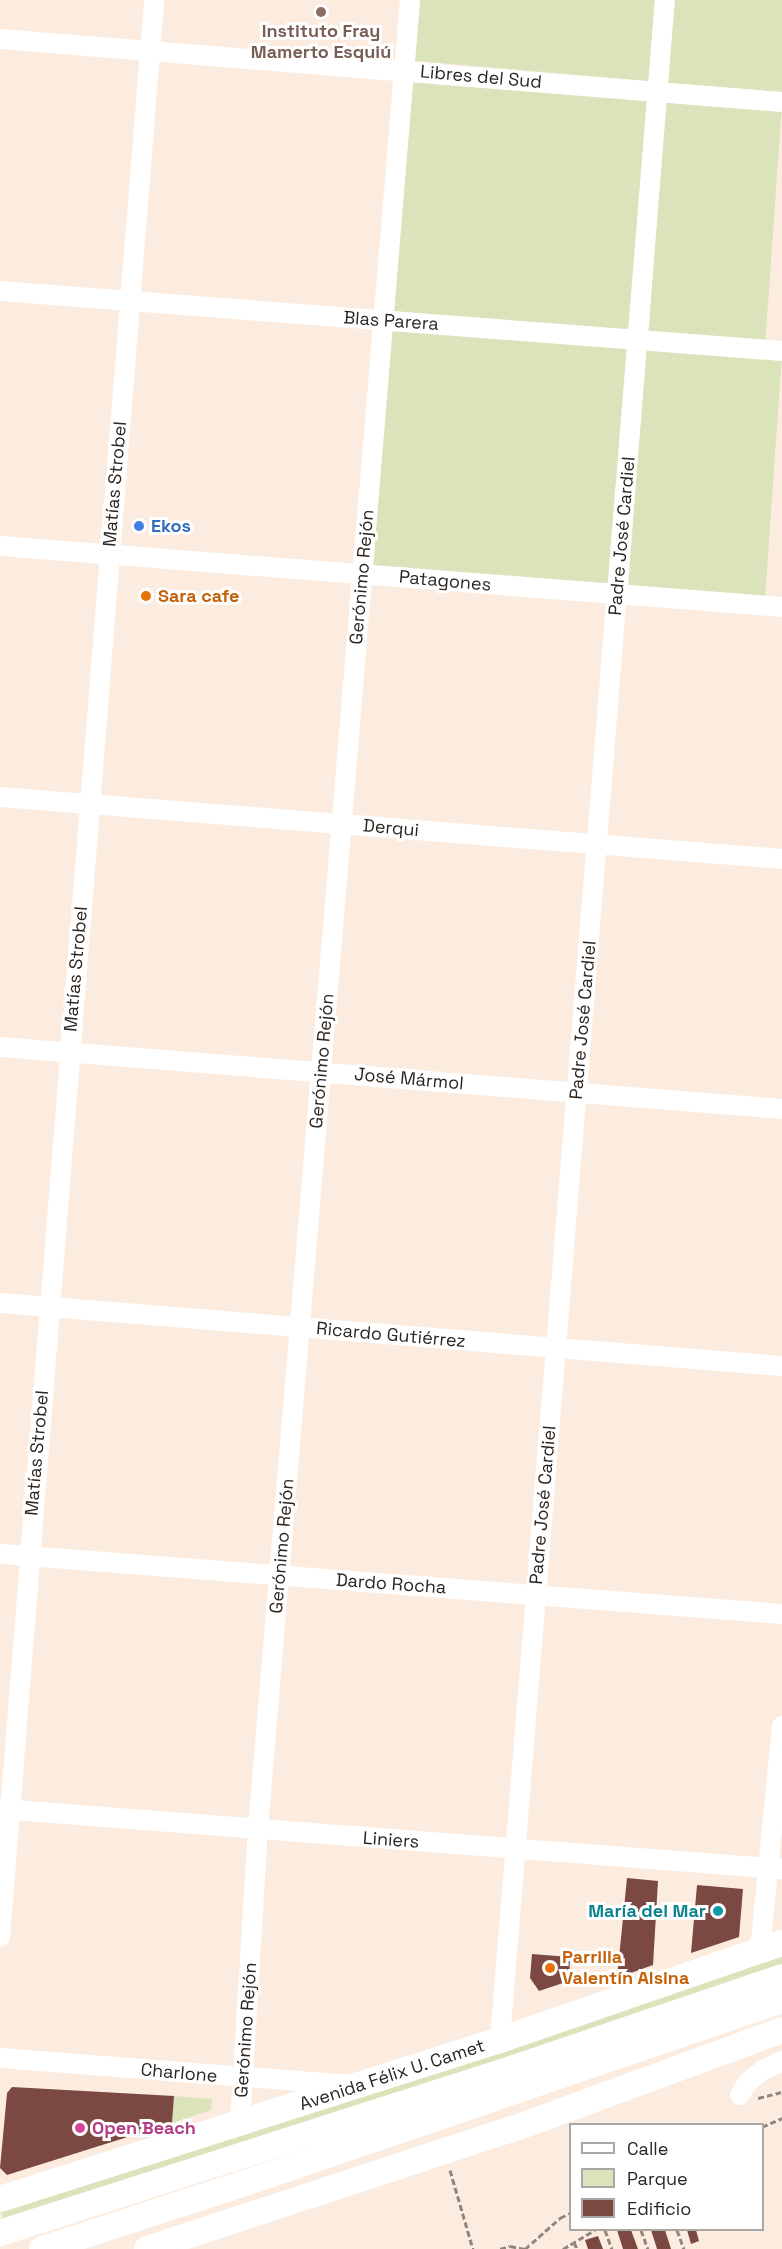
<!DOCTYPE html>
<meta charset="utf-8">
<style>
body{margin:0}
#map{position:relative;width:782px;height:2249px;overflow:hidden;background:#fbecdf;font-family:"Space Grotesk",sans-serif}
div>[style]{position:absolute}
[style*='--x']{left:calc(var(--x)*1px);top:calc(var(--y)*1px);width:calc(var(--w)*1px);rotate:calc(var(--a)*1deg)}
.green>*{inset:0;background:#dbe3bb;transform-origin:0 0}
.building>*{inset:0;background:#7c4942}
.path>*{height:3px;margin-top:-1.5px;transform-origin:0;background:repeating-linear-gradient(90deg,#90867d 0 6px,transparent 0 9px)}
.minor>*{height:20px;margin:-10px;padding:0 10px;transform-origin:10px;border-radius:10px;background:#fff}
.major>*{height:26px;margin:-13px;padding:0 13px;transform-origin:13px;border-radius:13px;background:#fff}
.dots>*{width:16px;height:16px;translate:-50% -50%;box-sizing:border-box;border:3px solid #fff;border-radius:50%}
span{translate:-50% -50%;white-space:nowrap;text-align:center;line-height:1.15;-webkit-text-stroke:6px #fff;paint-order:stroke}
.education-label{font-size:18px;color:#785e54;font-weight:700}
.street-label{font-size:18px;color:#2a2520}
.shop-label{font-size:18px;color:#366cbe;font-weight:700}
.left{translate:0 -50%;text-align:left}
.food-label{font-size:18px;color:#c56008;font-weight:700}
.culture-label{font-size:18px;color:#0d838f;font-weight:700}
.right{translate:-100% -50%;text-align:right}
.hotel-label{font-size:18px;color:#b23c85;font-weight:700}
.legend{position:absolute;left:569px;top:2123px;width:195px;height:108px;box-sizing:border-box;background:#fff;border:2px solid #aaa8a6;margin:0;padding:8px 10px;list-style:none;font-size:18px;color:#2a2520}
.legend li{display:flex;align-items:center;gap:12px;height:30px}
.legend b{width:30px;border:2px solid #aaa8a6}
</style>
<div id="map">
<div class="green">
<i style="clip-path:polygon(420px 0,655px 0,649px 81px,415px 61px)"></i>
<i style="clip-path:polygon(673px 0,782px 0,782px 92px,666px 83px)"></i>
<i style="left:413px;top:80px;width:237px;height:232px;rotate:5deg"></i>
<i style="left:665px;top:100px;width:117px;height:234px;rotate:4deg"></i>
<i style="left:390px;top:330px;width:239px;height:238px;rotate:4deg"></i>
<i style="left:645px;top:350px;width:137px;height:238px;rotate:4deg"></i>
<i style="clip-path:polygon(782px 1952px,782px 1965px,505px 2061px,0 2219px,3px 2217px,1px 2210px)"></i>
<i style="clip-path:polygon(174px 2096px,212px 2099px,211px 2110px,172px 2123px)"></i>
</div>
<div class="building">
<i style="clip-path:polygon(627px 1878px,658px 1881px,653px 1965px,617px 1978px)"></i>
<i style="clip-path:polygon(697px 1885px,743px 1889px,739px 1937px,691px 1953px)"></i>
<i style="clip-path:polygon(532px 1954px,570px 1957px,569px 1981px,539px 1991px,530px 1978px)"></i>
<i style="clip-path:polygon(12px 2087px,174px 2096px,172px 2123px,7px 2175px,0 2168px,7px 2093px)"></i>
<i style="clip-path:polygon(617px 2230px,631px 2230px,638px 2249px,623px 2249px)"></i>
<i style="clip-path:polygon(651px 2230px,665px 2230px,671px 2249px,657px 2249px)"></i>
<i style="clip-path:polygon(687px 2230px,696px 2230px,699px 2241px,691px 2244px)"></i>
<i style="clip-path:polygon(598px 2236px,603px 2249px,588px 2249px,585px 2240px)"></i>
</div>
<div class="path">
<i style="--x:758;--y:2098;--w:25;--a:-14"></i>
<i style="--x:762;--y:2127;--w:22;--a:-24"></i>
<i style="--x:450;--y:2170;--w:82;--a:73.8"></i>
<i style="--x:605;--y:2230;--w:20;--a:70"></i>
<i style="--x:641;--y:2230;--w:20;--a:70"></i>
<i style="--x:677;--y:2230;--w:20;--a:70"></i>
<i style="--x:574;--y:2242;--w:8;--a:67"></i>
<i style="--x:500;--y:2249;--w:10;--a:-17"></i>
<i style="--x:510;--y:2246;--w:15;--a:11"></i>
<i style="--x:525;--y:2249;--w:47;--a:-41.5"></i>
<i style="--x:560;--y:2218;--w:11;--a:-27"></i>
<i style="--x:563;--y:2249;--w:37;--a:-31"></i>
</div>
<div class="minor">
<i style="--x:0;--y:39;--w:785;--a:4.61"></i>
<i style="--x:0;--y:291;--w:784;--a:4.39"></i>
<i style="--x:0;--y:546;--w:784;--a:4.46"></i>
<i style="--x:0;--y:797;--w:784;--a:4.53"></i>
<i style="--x:0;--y:1047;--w:784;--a:4.53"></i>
<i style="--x:0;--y:1303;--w:785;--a:4.61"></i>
<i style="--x:0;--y:1554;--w:784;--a:4.39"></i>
<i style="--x:0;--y:1809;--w:784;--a:4.39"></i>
<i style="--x:0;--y:1937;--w:1943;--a:-85.45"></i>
<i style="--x:760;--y:1951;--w:226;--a:-84.4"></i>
<i style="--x:500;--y:2040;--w:2047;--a:-85.38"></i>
<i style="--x:0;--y:2058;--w:348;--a:4.4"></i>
<i style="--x:740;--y:2095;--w:14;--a:-60"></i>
<i style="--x:747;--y:2083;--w:21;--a:-39"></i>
<i style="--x:763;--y:2070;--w:21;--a:-25"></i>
<i style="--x:240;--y:2123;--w:295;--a:-86.5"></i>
<i style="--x:258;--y:1829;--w:1835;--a:-85.25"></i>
</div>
<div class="major">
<i style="--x:0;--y:2199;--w:525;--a:-17.64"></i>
<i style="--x:500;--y:2040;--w:298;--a:-19"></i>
<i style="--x:0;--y:2233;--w:530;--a:-17.79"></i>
<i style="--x:505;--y:2071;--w:293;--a:-18.7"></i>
<i style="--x:42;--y:2249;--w:213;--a:-18"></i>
<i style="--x:245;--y:2183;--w:567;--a:-18.82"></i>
<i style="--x:147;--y:2249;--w:388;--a:-18.2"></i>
<i style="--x:516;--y:2128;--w:283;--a:-20.2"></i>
</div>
<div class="dots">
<i style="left:321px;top:12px;background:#8d6e63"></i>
<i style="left:139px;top:526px;background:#3f7fe0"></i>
<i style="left:146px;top:596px;background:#e8710a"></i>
<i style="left:718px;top:1911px;background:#0f9aa8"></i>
<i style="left:550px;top:1968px;background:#e8710a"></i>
<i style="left:80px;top:2128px;background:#d1479c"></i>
</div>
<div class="education-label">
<span style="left:321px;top:42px">Instituto Fray<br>Mamerto Esquiú</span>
</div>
<div class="street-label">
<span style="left:481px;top:77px;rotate:5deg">Libres del Sud</span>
<span style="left:391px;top:321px;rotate:4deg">Blas Parera</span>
<span style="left:115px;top:484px;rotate:-85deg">Matías Strobel</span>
<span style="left:622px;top:536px;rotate:-85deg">Padre José Cardiel</span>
<span style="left:362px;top:577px;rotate:-85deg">Gerónimo Rejón</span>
<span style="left:445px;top:581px;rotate:5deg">Patagones</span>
<span style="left:391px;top:828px;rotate:5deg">Derqui</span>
<span style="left:76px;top:969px;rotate:-85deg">Matías Strobel</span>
<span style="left:583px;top:1020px;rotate:-85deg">Padre José Cardiel</span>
<span style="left:322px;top:1061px;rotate:-85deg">Gerónimo Rejón</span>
<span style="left:409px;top:1079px;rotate:5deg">José Mármol</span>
<span style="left:391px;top:1335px;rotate:5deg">Ricardo Gutiérrez</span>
<span style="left:37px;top:1453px;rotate:-85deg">Matías Strobel</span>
<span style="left:543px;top:1505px;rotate:-85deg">Padre José Cardiel</span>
<span style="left:282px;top:1546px;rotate:-85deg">Gerónimo Rejón</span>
<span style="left:391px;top:1584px;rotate:4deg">Dardo Rocha</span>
<span style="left:391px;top:1840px;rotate:4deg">Liniers</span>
<span style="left:246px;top:2030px;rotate:-86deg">Gerónimo Rejón</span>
<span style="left:179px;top:2073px;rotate:5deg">Charlone</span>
<span style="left:392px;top:2075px;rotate:-18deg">Avenida Félix U. Camet</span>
</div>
<div class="shop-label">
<span class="left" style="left:151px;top:526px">Ekos</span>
</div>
<div class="food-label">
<span class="left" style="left:158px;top:596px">Sara cafe</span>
<span class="left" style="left:562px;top:1968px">Parrilla<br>Valentín Alsina</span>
</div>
<div class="culture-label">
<span class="right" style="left:706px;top:1911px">María del Mar</span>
</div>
<div class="hotel-label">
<span class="left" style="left:92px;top:2128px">Open Beach</span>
</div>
<ul class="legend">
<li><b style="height:8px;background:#fff"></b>Calle</li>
<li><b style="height:16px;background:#dbe3bb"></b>Parque</li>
<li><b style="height:16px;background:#7c4942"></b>Edificio</li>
</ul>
</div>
